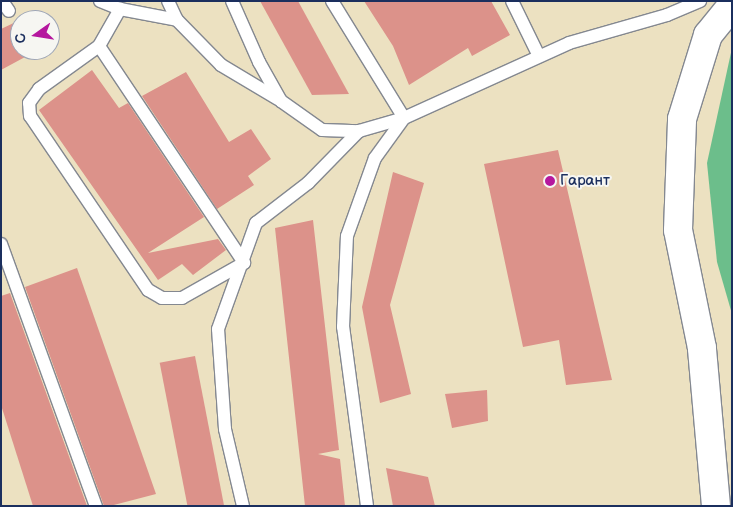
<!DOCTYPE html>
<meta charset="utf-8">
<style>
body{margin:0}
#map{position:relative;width:733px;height:507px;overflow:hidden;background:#ece1c1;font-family:"Balsamiq Sans",sans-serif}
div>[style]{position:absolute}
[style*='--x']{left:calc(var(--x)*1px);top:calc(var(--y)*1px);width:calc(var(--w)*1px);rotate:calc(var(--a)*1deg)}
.forest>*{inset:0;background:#6cbe8b}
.building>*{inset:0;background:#dc928a;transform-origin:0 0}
.roads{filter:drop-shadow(1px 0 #848890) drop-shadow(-1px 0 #848890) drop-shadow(0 1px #848890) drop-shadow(0 -1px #848890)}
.service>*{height:12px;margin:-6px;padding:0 6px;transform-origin:6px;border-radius:6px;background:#fff}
.tertiary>*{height:28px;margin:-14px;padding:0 14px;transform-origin:14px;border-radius:14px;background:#fff}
.dots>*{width:14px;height:14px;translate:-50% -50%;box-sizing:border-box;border:2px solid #f6f6f2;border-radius:50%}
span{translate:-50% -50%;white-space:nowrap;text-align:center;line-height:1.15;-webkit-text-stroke:4px #f6f6f2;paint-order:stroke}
.poi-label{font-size:15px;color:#1b2f5e}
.left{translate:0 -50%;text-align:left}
.frame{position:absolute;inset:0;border:2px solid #1b2f5e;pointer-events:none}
.north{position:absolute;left:10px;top:10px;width:50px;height:50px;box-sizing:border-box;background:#f6f6f2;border:1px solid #9ea6b7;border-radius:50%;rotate:257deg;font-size:14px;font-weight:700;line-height:20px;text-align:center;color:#1b2f5e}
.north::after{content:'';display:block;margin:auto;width:18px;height:22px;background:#b5179e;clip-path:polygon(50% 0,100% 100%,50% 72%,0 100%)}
</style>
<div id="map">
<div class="forest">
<i style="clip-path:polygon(732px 48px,732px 314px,717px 262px,707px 163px)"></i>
</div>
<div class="building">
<i style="clip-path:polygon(260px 1px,298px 1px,349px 94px,312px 95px)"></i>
<i style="clip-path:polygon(364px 1px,491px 1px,510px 35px,472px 56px,468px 48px,409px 85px,393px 46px)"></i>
<i style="clip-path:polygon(20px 20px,20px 50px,38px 50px,1px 70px,1px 29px)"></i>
<i style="clip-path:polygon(92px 70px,119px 108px,128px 103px,204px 217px,148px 253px,218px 239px,226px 250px,193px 275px,182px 264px,158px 280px,39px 110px)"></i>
<i style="clip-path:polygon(186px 72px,229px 142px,251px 129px,271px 159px,248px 176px,254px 185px,217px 209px,142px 96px)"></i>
<i style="clip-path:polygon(558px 150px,612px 380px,566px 385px,559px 340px,523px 347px,484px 164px)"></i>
<i style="clip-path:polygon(393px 172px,424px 183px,390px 305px,411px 394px,380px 403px,362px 307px)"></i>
<i style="clip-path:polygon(313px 220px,339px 450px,318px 454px,340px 459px,345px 506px,305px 506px,275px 228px)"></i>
<i style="clip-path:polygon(77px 268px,156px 494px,110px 506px,104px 506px,25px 287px)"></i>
<i style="clip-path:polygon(10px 293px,87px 506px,33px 506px,1px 405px,1px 296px)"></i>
<i style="left:195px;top:356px;width:153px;height:36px;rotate:79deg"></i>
<i style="clip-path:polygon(487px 390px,488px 421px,452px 428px,445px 394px)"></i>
<i style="clip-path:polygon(386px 468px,428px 477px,435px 506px,393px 506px)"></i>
</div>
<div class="roads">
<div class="service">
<i style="--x:2;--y:1;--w:12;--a:55"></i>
<i style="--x:100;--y:1;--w:22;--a:22"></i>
<i style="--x:120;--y:9;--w:58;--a:10.9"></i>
<i style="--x:168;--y:1;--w:21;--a:65"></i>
<i style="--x:177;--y:20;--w:63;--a:45.6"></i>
<i style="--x:221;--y:65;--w:66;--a:30.8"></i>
<i style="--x:232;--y:1;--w:67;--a:66.1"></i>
<i style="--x:259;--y:62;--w:45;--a:60.6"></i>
<i style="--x:281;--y:101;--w:50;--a:35.3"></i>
<i style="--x:322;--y:130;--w:37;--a:2"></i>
<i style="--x:359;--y:131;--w:47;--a:-16.1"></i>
<i style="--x:404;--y:118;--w:181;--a:-24.4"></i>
<i style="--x:569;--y:43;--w:102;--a:-15.9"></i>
<i style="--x:667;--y:15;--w:36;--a:-23"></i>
<i style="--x:332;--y:1;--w:137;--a:58.4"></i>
<i style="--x:512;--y:1;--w:61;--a:63.9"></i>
<i style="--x:99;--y:46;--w:261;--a:56.2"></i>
<i style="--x:244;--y:263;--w:71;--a:150.6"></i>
<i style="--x:182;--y:298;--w:20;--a:180"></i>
<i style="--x:162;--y:298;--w:16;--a:-150"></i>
<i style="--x:148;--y:290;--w:210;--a:-124.1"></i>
<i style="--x:30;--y:116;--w:13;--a:-94"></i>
<i style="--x:29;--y:103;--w:17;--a:-54"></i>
<i style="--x:39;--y:89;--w:74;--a:-35.6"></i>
<i style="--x:99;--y:46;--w:43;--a:-60.4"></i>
<i style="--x:1;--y:244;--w:279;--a:70.1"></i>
<i style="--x:243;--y:506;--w:79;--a:-103.2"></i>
<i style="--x:225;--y:429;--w:100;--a:-94"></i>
<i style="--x:218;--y:329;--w:113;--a:-70.3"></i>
<i style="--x:256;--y:223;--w:66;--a:-37.6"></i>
<i style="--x:308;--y:183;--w:73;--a:-45.6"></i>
<i style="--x:367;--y:506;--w:181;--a:-97.6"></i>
<i style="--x:343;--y:327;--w:91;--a:-87.5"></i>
<i style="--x:347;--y:236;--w:83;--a:-70.3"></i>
<i style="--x:375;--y:158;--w:49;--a:-54.1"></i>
</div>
<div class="tertiary">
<i style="--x:716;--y:506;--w:159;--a:-95.1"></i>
<i style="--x:702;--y:348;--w:120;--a:-101.5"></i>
<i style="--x:678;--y:230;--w:111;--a:-87.9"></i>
<i style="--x:682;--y:119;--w:88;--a:-72.8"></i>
<i style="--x:708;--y:35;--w:38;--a:-51"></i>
</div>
</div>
<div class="dots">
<i style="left:550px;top:181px;background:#b5179e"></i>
</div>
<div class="poi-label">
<span class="left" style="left:560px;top:181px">Гарант</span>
</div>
<div class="frame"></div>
<div class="north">С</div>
</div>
